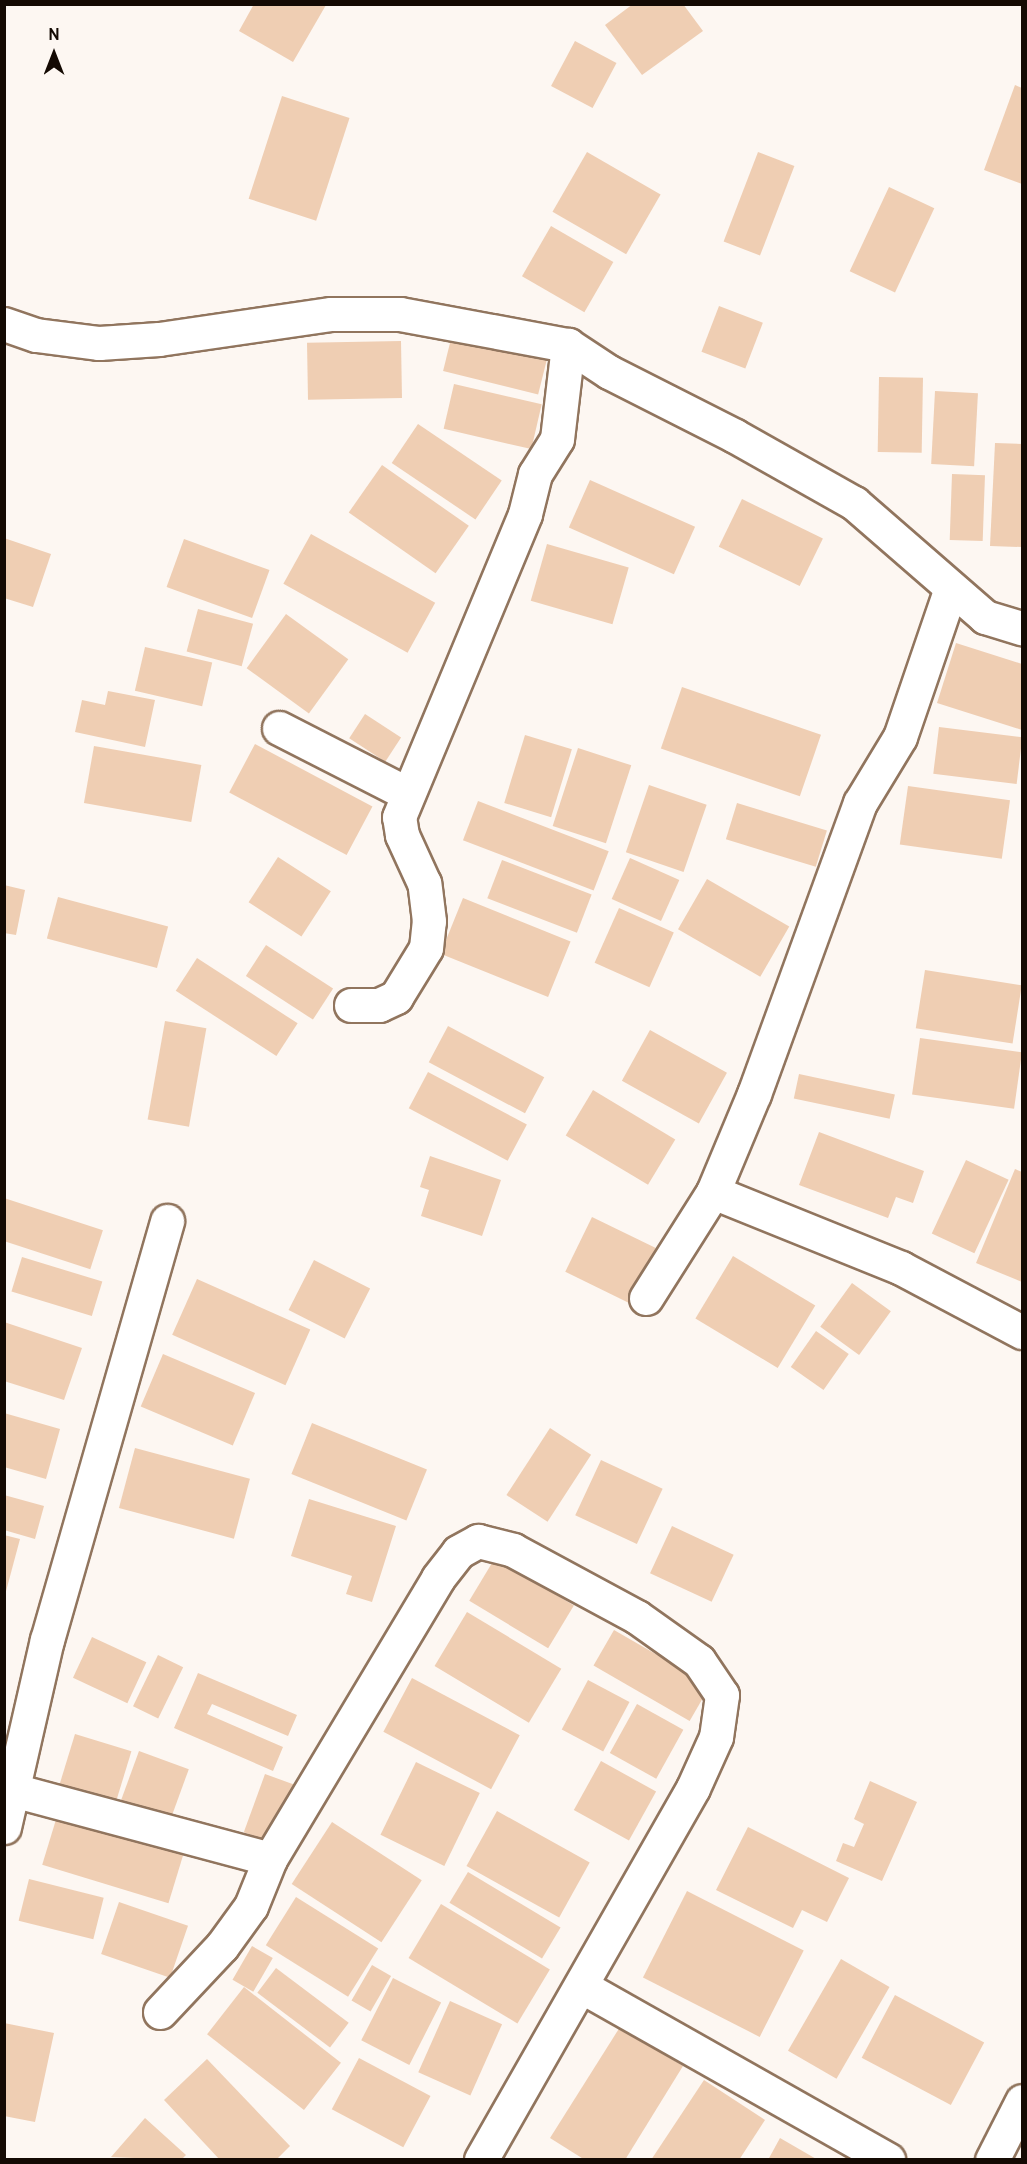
<!DOCTYPE html>
<style>
body{margin:0}
#map{position:relative;width:1027px;height:2164px;overflow:hidden;background:#fdf7f2;font-family:Overpass,sans-serif}
div>[style]{position:absolute}
[style*='--x']{left:calc(var(--x)*1px);top:calc(var(--y)*1px);width:calc(var(--w)*1px);rotate:calc(var(--a)*1deg)}
.building>*{inset:0;background:#efceb3;transform-origin:0 0}
.roads{filter:drop-shadow(2px 0 #91755e) drop-shadow(-2px 0 #91755e) drop-shadow(0 2px #91755e) drop-shadow(0 -2px #91755e)}
.minor>*{height:33px;margin:-16.5px;padding:0 16.5px;transform-origin:16.5px;border-radius:16.5px;background:#fff}
span{translate:-50% -50%;white-space:nowrap;text-align:center;line-height:1.15;-webkit-text-stroke:4.5px #fdf7f2;paint-order:stroke}
.frame{position:absolute;inset:0;border:6px solid #140a03;pointer-events:none}
.north{position:absolute;left:24px;top:24px;width:60px;height:60px;-webkit-text-stroke:4px #fdf7f2;paint-order:stroke;rotate:0deg;font-size:16px;font-weight:700;line-height:24px;text-align:center;color:#140a03}
.north::after{content:'';display:block;margin:auto;width:21px;height:27px;background:#140a03;clip-path:polygon(50% 0,100% 100%,50% 72%,0 100%)}
</style>
<div id="map">
<div class="building">
<i style="clip-path:polygon(254px 4px,324px 4px,326px 5px,293px 62px,239px 31px)"></i>
<i style="clip-path:polygon(633px 4px,683px 4px,703px 31px,642px 75px,605px 25px)"></i>
<i style="left:575px;top:41px;width:47px;height:51px;rotate:28deg"></i>
<i style="clip-path:polygon(1015px 85px,1022px 88px,1022px 184px,984px 170px)"></i>
<i style="left:282px;top:96px;width:71px;height:108px;rotate:18deg"></i>
<i style="left:587px;top:152px;width:85px;height:69px;rotate:30deg"></i>
<i style="left:758px;top:152px;width:39px;height:96px;rotate:21deg"></i>
<i style="left:889px;top:187px;width:50px;height:93px;rotate:25deg"></i>
<i style="left:551px;top:226px;width:72px;height:58px;rotate:30deg"></i>
<i style="left:719px;top:306px;width:47px;height:49px;rotate:21deg"></i>
<i style="left:452px;top:335px;width:98px;height:37px;rotate:14deg"></i>
<i style="left:401px;top:341px;width:57px;height:94px;rotate:89deg"></i>
<i style="left:879px;top:377px;width:44px;height:75px;rotate:1deg"></i>
<i style="left:454px;top:384px;width:90px;height:46px;rotate:13deg"></i>
<i style="left:935px;top:391px;width:43px;height:73px;rotate:3deg"></i>
<i style="left:418px;top:424px;width:101px;height:47px;rotate:34deg"></i>
<i style="clip-path:polygon(995px 443px,1022px 444px,1022px 547px,990px 546px)"></i>
<i style="left:382px;top:465px;width:106px;height:58px;rotate:35deg"></i>
<i style="left:952px;top:474px;width:33px;height:66px;rotate:2deg"></i>
<i style="left:590px;top:480px;width:115px;height:52px;rotate:24deg"></i>
<i style="left:742px;top:499px;width:90px;height:53px;rotate:26deg"></i>
<i style="left:311px;top:534px;width:142px;height:57px;rotate:29deg"></i>
<i style="clip-path:polygon(4px 538px,51px 554px,33px 607px,4px 598px)"></i>
<i style="left:184px;top:539px;width:91px;height:51px;rotate:20deg"></i>
<i style="left:547px;top:544px;width:85px;height:59px;rotate:16deg"></i>
<i style="left:198px;top:609px;width:57px;height:44px;rotate:15deg"></i>
<i style="left:286px;top:614px;width:77px;height:67px;rotate:36deg"></i>
<i style="clip-path:polygon(956px 643px,1022px 664px,1022px 730px,937px 703px)"></i>
<i style="left:145px;top:647px;width:69px;height:45px;rotate:13deg"></i>
<i style="left:682px;top:687px;width:147px;height:65px;rotate:19deg"></i>
<i style="clip-path:polygon(108px 691px,155px 700px,145px 747px,75px 732px,82px 700px,105px 705px)"></i>
<i style="left:365px;top:714px;width:43px;height:29px;rotate:33deg"></i>
<i style="left:939px;top:727px;width:84px;height:47px;rotate:7deg"></i>
<i style="left:525px;top:735px;width:49px;height:71px;rotate:17deg"></i>
<i style="left:255px;top:744px;width:133px;height:55px;rotate:28deg"></i>
<i style="left:94px;top:746px;width:109px;height:58px;rotate:10deg"></i>
<i style="left:578px;top:748px;width:56px;height:82px;rotate:18deg"></i>
<i style="left:649px;top:785px;width:61px;height:71px;rotate:19deg"></i>
<i style="left:908px;top:786px;width:103px;height:59px;rotate:8deg"></i>
<i style="left:478px;top:801px;width:140px;height:42px;rotate:21deg"></i>
<i style="left:737px;top:803px;width:94px;height:38px;rotate:17deg"></i>
<i style="left:278px;top:857px;width:63px;height:54px;rotate:33deg"></i>
<i style="left:630px;top:858px;width:54px;height:45px;rotate:24deg"></i>
<i style="left:502px;top:860px;width:96px;height:41px;rotate:21deg"></i>
<i style="left:707px;top:879px;width:95px;height:58px;rotate:30deg"></i>
<i style="clip-path:polygon(4px 885px,25px 890px,16px 935px,4px 933px)"></i>
<i style="left:58px;top:897px;width:114px;height:43px;rotate:15deg"></i>
<i style="left:463px;top:898px;width:116px;height:60px;rotate:22deg"></i>
<i style="left:619px;top:908px;width:60px;height:60px;rotate:24deg"></i>
<i style="left:266px;top:945px;width:80px;height:37px;rotate:33deg"></i>
<i style="left:197px;top:958px;width:120px;height:39px;rotate:33deg"></i>
<i style="left:925px;top:970px;width:98px;height:59px;rotate:9deg"></i>
<i style="left:165px;top:1021px;width:42px;height:100px;rotate:10deg"></i>
<i style="left:448px;top:1026px;width:109px;height:41px;rotate:28deg"></i>
<i style="left:650px;top:1030px;width:88px;height:58px;rotate:29deg"></i>
<i style="left:920px;top:1038px;width:103px;height:57px;rotate:8deg"></i>
<i style="left:428px;top:1072px;width:112px;height:41px;rotate:28deg"></i>
<i style="left:799px;top:1074px;width:98px;height:25px;rotate:12deg"></i>
<i style="left:593px;top:1090px;width:96px;height:53px;rotate:31deg"></i>
<i style="clip-path:polygon(819px 1132px,924px 1171px,913px 1203px,896px 1197px,888px 1218px,799px 1185px)"></i>
<i style="clip-path:polygon(430px 1156px,501px 1180px,482px 1236px,421px 1216px,429px 1190px,420px 1187px)"></i>
<i style="left:966px;top:1160px;width:47px;height:81px;rotate:25deg"></i>
<i style="clip-path:polygon(1015px 1169px,1022px 1172px,1022px 1282px,976px 1263px)"></i>
<i style="left:4px;top:1198px;width:104px;height:41px;rotate:18deg"></i>
<i style="left:592px;top:1217px;width:71px;height:61px;rotate:26deg"></i>
<i style="left:733px;top:1256px;width:96px;height:73px;rotate:31deg"></i>
<i style="left:22px;top:1257px;width:84px;height:36px;rotate:17deg"></i>
<i style="left:314px;top:1260px;width:63px;height:56px;rotate:27deg"></i>
<i style="left:197px;top:1279px;width:124px;height:61px;rotate:24deg"></i>
<i style="left:852px;top:1283px;width:48px;height:54px;rotate:36deg"></i>
<i style="clip-path:polygon(4px 1322px,82px 1348px,64px 1400px,4px 1381px)"></i>
<i style="left:816px;top:1331px;width:40px;height:44px;rotate:35deg"></i>
<i style="left:163px;top:1354px;width:100px;height:57px;rotate:23deg"></i>
<i style="clip-path:polygon(4px 1413px,60px 1429px,46px 1479px,4px 1467px)"></i>
<i style="left:312px;top:1423px;width:124px;height:55px;rotate:22deg"></i>
<i style="left:550px;top:1428px;width:49px;height:80px;rotate:33deg"></i>
<i style="left:135px;top:1448px;width:119px;height:62px;rotate:15deg"></i>
<i style="left:601px;top:1460px;width:68px;height:61px;rotate:25deg"></i>
<i style="clip-path:polygon(4px 1495px,44px 1506px,35px 1539px,4px 1530px)"></i>
<i style="clip-path:polygon(309px 1499px,396px 1526px,372px 1602px,346px 1594px,352px 1576px,291px 1556px)"></i>
<i style="left:672px;top:1526px;width:68px;height:52px;rotate:25deg"></i>
<i style="clip-path:polygon(4px 1535px,20px 1539px,5px 1595px,4px 1595px)"></i>
<i style="left:495px;top:1558px;width:92px;height:50px;rotate:31deg"></i>
<i style="left:467px;top:1612px;width:110px;height:63px;rotate:31deg"></i>
<i style="left:614px;top:1630px;width:111px;height:41px;rotate:30deg"></i>
<i style="left:92px;top:1637px;width:60px;height:45px;rotate:25deg"></i>
<i style="left:158px;top:1655px;width:28px;height:57px;rotate:26deg"></i>
<i style="clip-path:polygon(198px 1673px,297px 1715px,288px 1736px,212px 1704px,207px 1714px,283px 1747px,273px 1771px,174px 1728px)"></i>
<i style="left:412px;top:1678px;width:122px;height:61px;rotate:28deg"></i>
<i style="left:588px;top:1680px;width:47px;height:56px;rotate:28deg"></i>
<i style="left:637px;top:1704px;width:53px;height:56px;rotate:29deg"></i>
<i style="left:75px;top:1734px;width:59px;height:57px;rotate:17deg"></i>
<i style="left:139px;top:1751px;width:53px;height:61px;rotate:20deg"></i>
<i style="left:601px;top:1761px;width:63px;height:56px;rotate:29deg"></i>
<i style="left:416px;top:1762px;width:71px;height:81px;rotate:26deg"></i>
<i style="left:265px;top:1774px;width:33px;height:62px;rotate:20deg"></i>
<i style="clip-path:polygon(870px 1781px,917px 1802px,882px 1881px,836px 1861px,843px 1843px,854px 1847px,864px 1824px,854px 1819px)"></i>
<i style="left:497px;top:1811px;width:106px;height:63px;rotate:29deg"></i>
<i style="left:58px;top:1813px;width:132px;height:54px;rotate:17deg"></i>
<i style="left:332px;top:1822px;width:107px;height:74px;rotate:33deg"></i>
<i style="clip-path:polygon(748px 1827px,849px 1878px,827px 1922px,802px 1910px,793px 1928px,716px 1890px)"></i>
<i style="left:468px;top:1872px;width:108px;height:36px;rotate:31deg"></i>
<i style="left:29px;top:1879px;width:77px;height:43px;rotate:14deg"></i>
<i style="left:687px;top:1891px;width:131px;height:97px;rotate:27deg"></i>
<i style="left:296px;top:1897px;width:97px;height:57px;rotate:32deg"></i>
<i style="left:119px;top:1902px;width:73px;height:55px;rotate:19deg"></i>
<i style="left:441px;top:1904px;width:127px;height:63px;rotate:31deg"></i>
<i style="left:252px;top:1946px;width:24px;height:39px;rotate:30deg"></i>
<i style="left:841px;top:1959px;width:56px;height:106px;rotate:30deg"></i>
<i style="left:372px;top:1965px;width:22px;height:41px;rotate:30deg"></i>
<i style="left:276px;top:1968px;width:91px;height:31px;rotate:37deg"></i>
<i style="left:393px;top:1978px;width:54px;height:70px;rotate:27deg"></i>
<i style="left:244px;top:1987px;width:123px;height:60px;rotate:38deg"></i>
<i style="left:895px;top:1995px;width:101px;height:71px;rotate:28deg"></i>
<i style="left:450px;top:2001px;width:57px;height:78px;rotate:24deg"></i>
<i style="clip-path:polygon(4px 2023px,54px 2033px,35px 2122px,4px 2116px)"></i>
<i style="clip-path:polygon(620px 2027px,683px 2066px,625px 2160px,585px 2160px,550px 2138px)"></i>
<i style="left:359px;top:2058px;width:81px;height:58px;rotate:28deg"></i>
<i style="clip-path:polygon(207px 2059px,290px 2146px,276px 2160px,220px 2160px,164px 2100px)"></i>
<i style="clip-path:polygon(704px 2080px,765px 2120px,739px 2160px,651px 2160px)"></i>
<i style="clip-path:polygon(145px 2118px,186px 2155px,181px 2160px,111px 2157px)"></i>
<i style="clip-path:polygon(780px 2138px,818px 2160px,768px 2160px)"></i>
</div>
<div class="roads">
<div class="minor">
<i style="--x:4;--y:324;--w:34;--a:19"></i>
<i style="--x:36;--y:335;--w:64;--a:7.2"></i>
<i style="--x:99;--y:343;--w:60;--a:-3.8"></i>
<i style="--x:159;--y:339;--w:174;--a:-8.3"></i>
<i style="--x:331;--y:314;--w:69;--a:0"></i>
<i style="--x:400;--y:314;--w:171;--a:10.5"></i>
<i style="--x:568;--y:345;--w:49;--a:33.4"></i>
<i style="--x:609;--y:372;--w:141;--a:26.9"></i>
<i style="--x:735;--y:436;--w:137;--a:29.4"></i>
<i style="--x:854;--y:503;--w:174;--a:41"></i>
<i style="--x:985;--y:617;--w:39;--a:17"></i>
<i style="--x:279;--y:728;--w:143;--a:27.1"></i>
<i style="--x:351;--y:1005;--w:28;--a:0"></i>
<i style="--x:379;--y:1005;--w:19;--a:-25"></i>
<i style="--x:396;--y:997;--w:57;--a:-58.5"></i>
<i style="--x:426;--y:948;--w:27;--a:-84"></i>
<i style="--x:429;--y:921;--w:38;--a:-97"></i>
<i style="--x:424;--y:883;--w:53;--a:-114.6"></i>
<i style="--x:402;--y:835;--w:18;--a:-99"></i>
<i style="--x:399;--y:817;--w:328;--a:-67.4"></i>
<i style="--x:525;--y:514;--w:41;--a:-76"></i>
<i style="--x:535;--y:474;--w:41;--a:-57.8"></i>
<i style="--x:557;--y:439;--w:95;--a:-83.3"></i>
<i style="--x:713;--y:1192;--w:203;--a:22"></i>
<i style="--x:901;--y:1268;--w:137;--a:27.9"></i>
<i style="--x:646;--y:1298;--w:125;--a:-57.7"></i>
<i style="--x:713;--y:1192;--w:106;--a:-67.3"></i>
<i style="--x:754;--y:1094;--w:310;--a:-70"></i>
<i style="--x:860;--y:803;--w:77;--a:-58.8"></i>
<i style="--x:900;--y:737;--w:157;--a:-71.1"></i>
<i style="--x:13;--y:1790;--w:266;--a:15"></i>
<i style="--x:4;--y:1827;--w:192;--a:-77.1"></i>
<i style="--x:47;--y:1640;--w:436;--a:-74"></i>
<i style="--x:581;--y:1986;--w:353;--a:29.5"></i>
<i style="--x:160;--y:2012;--w:91;--a:-46.8"></i>
<i style="--x:222;--y:1946;--w:49;--a:-54.1"></i>
<i style="--x:251;--y:1906;--w:51;--a:-68"></i>
<i style="--x:270;--y:1859;--w:327;--a:-59.1"></i>
<i style="--x:438;--y:1578;--w:33;--a:-52"></i>
<i style="--x:458;--y:1552;--w:23;--a:-29"></i>
<i style="--x:478;--y:1541;--w:36;--a:14"></i>
<i style="--x:513;--y:1550;--w:141;--a:28.4"></i>
<i style="--x:637;--y:1617;--w:76;--a:35.4"></i>
<i style="--x:699;--y:1661;--w:41;--a:55.9"></i>
<i style="--x:722;--y:1695;--w:42;--a:98.1"></i>
<i style="--x:716;--y:1737;--w:56;--a:114.3"></i>
<i style="--x:693;--y:1788;--w:428;--a:119.7"></i>
<i style="--x:992;--y:2160;--w:66;--a:-63"></i>
</div>
</div>
<div class="frame"></div>
<div class="north">N</div>
</div>
